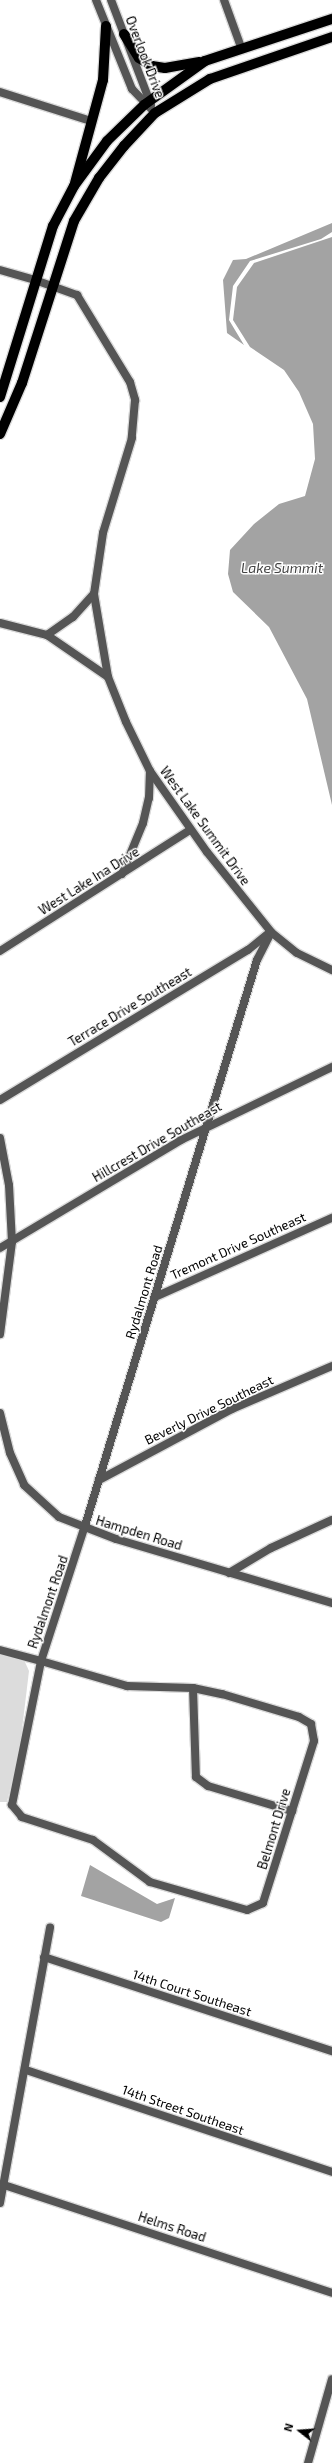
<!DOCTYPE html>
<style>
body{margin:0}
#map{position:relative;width:332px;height:2463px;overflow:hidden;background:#fff;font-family:"Exo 2",sans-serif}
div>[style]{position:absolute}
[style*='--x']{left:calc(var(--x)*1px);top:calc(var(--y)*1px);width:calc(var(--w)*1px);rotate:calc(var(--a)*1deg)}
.green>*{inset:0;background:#dcdcdc}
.water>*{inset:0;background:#a3a3a3}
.roads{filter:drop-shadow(1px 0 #dbdbdb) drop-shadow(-1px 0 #dbdbdb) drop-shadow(0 1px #dbdbdb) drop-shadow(0 -1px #dbdbdb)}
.minor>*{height:8px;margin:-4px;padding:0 4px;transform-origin:4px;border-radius:4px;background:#555}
.tertiary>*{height:8px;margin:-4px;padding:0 4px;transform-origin:4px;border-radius:4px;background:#555}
.primary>*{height:10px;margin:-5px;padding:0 5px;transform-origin:5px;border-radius:5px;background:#000}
span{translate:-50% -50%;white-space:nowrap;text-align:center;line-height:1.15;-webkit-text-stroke:3px #fff;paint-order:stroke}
.street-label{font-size:13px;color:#000}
.water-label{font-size:14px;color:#444;font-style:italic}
.north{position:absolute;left:280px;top:2411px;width:40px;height:40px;-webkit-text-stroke:3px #fff;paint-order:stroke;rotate:287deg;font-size:11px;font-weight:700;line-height:16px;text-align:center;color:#000}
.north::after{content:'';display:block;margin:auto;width:14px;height:18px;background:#000;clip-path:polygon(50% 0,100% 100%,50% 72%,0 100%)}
</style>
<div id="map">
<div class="green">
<i style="clip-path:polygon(0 1654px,25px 1662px,29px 1671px,20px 1746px,7px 1802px,0 1802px)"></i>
</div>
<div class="water">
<i style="clip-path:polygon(332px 223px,332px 232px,321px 239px,250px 261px,233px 286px,229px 320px,244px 345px,227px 333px,223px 280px,233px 260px,246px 259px)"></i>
<i style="clip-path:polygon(332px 237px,332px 805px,307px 699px,269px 627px,233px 592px,228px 574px,230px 550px,254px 524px,279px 504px,305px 496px,315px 459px,313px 424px,299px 392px,284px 370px,250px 347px,233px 320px,237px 287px,254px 263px)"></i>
<i style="clip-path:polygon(90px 1865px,157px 1904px,175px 1898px,169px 1918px,161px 1922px,81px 1896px)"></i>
</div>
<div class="roads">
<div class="minor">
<i style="--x:224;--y:0;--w:50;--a:70.1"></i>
<i style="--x:0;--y:92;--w:96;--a:17.7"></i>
<i style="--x:0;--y:270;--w:36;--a:16"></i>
<i style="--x:0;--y:623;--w:49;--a:14.3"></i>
<i style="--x:47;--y:635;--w:74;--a:34.5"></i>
<i style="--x:47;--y:635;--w:32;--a:-35"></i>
<i style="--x:73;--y:617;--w:31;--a:-48"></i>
<i style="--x:0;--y:951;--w:225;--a:-32.5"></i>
<i style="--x:0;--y:1100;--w:290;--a:-31.2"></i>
<i style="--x:248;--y:950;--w:26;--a:-39"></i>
<i style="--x:0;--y:1138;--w:48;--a:79.2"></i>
<i style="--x:9;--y:1185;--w:57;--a:87"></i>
<i style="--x:12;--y:1242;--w:93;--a:97.4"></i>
<i style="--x:0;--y:1248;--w:211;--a:-30.8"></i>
<i style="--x:181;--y:1140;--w:168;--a:-25.8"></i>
<i style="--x:155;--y:1297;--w:194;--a:-24.1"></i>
<i style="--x:0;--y:1413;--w:41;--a:76"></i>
<i style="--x:10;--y:1453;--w:35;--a:66"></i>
<i style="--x:24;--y:1485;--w:47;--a:42.4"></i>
<i style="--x:59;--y:1517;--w:61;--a:21.1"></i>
<i style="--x:116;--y:1539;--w:225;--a:16.5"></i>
<i style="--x:99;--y:1480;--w:151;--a:-28.1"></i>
<i style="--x:232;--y:1409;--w:109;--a:-23.3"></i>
<i style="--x:229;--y:1573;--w:49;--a:-30.8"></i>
<i style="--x:271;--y:1548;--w:67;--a:-24.7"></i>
<i style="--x:0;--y:1650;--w:42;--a:15"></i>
<i style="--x:41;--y:1661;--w:90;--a:16.2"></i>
<i style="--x:127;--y:1686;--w:66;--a:1.7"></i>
<i style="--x:193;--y:1688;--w:30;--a:12"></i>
<i style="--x:222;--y:1694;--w:80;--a:16.6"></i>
<i style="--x:299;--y:1717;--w:14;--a:30"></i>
<i style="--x:311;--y:1724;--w:17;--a:80"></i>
<i style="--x:314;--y:1741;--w:170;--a:107.5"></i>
<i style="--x:263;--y:1903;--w:17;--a:156"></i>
<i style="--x:247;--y:1910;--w:101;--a:-163.9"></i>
<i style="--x:150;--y:1882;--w:71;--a:-143.6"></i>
<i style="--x:93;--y:1840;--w:75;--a:-162.1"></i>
<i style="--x:22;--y:1817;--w:16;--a:-130"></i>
<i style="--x:12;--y:1805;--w:147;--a:-78.6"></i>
<i style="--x:41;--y:1661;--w:139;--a:-72"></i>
<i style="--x:84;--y:1529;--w:595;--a:-73.09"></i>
<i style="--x:257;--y:960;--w:31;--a:-63"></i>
<i style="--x:193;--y:1688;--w:89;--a:88.1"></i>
<i style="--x:196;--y:1777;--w:15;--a:37"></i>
<i style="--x:208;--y:1786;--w:88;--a:16.6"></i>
<i style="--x:44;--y:1957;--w:303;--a:18.1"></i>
<i style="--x:26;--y:2070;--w:323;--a:18.4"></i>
<i style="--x:4;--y:2185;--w:345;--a:18.2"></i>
<i style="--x:0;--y:2203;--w:280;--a:-79.7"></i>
</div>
<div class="tertiary">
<i style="--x:96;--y:0;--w:96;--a:68"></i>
<i style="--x:132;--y:89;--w:33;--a:46"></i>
<i style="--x:111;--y:0;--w:112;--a:69.1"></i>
<i style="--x:35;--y:280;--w:45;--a:19.7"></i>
<i style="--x:77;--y:295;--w:102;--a:58.7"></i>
<i style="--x:130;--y:382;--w:19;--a:74"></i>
<i style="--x:135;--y:400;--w:38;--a:95"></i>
<i style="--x:132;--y:438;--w:99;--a:107"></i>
<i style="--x:103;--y:533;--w:62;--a:98.4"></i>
<i style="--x:94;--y:594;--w:84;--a:80.4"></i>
<i style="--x:108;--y:677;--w:48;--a:68.2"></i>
<i style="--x:126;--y:722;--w:55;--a:63.9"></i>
<i style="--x:150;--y:771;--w:99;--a:54.9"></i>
<i style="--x:207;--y:852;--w:102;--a:51.3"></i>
<i style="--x:271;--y:932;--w:33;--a:39"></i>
<i style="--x:297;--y:953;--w:39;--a:26"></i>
<i style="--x:122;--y:874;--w:55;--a:-67.6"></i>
<i style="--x:143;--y:823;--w:26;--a:-77"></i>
<i style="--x:149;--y:798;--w:27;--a:-88"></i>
<i style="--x:308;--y:2463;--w:87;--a:-74.1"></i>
</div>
<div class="primary">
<i style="--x:124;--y:34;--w:28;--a:58"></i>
<i style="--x:139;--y:58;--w:15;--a:32"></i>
<i style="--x:152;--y:66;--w:13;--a:9"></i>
<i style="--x:165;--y:68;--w:35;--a:-10"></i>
<i style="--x:75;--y:183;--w:107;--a:-74.8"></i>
<i style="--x:103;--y:80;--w:54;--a:-86.8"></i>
<i style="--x:0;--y:397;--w:179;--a:-72.8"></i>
<i style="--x:53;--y:226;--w:45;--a:-62.3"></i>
<i style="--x:74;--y:186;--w:56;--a:-53.7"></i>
<i style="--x:107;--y:141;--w:52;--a:-44.2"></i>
<i style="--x:144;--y:105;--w:75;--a:-35.8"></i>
<i style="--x:205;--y:61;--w:134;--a:-18.3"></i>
<i style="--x:0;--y:434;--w:56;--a:-66.7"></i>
<i style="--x:22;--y:383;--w:170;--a:-72.2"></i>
<i style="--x:74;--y:221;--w:50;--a:-59.8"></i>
<i style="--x:99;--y:178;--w:41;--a:-52"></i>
<i style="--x:124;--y:146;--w:45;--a:-46.8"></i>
<i style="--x:155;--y:113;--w:65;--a:-31.7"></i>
<i style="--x:210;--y:79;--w:129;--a:-19"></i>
</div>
</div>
<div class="street-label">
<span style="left:145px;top:57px;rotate:69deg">Overlook Drive</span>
<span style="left:205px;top:826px;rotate:54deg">West Lake Summit Drive</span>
<span style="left:89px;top:881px;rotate:-32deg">West Lake Ina Drive</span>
<span style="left:130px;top:1007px;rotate:-31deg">Terrace Drive Southeast</span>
<span style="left:157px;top:1142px;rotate:-30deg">Hillcrest Drive Southeast</span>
<span style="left:238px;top:1246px;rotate:-24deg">Tremont Drive Southeast</span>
<span style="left:144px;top:1292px;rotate:-73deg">Rydalmont Road</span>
<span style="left:209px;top:1410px;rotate:-26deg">Beverly Drive Southeast</span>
<span style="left:139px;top:1533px;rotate:17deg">Hampden Road</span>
<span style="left:48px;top:1602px;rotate:-71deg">Rydalmont Road</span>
<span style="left:274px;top:1829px;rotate:-73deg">Belmont Drive</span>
<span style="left:192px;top:1993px;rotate:18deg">14th Court Southeast</span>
<span style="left:183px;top:2110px;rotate:19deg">14th Street Southeast</span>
<span style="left:172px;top:2227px;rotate:18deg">Helms Road</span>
</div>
<div class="water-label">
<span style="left:282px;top:568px">Lake Summit</span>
</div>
<div class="north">N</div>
</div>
